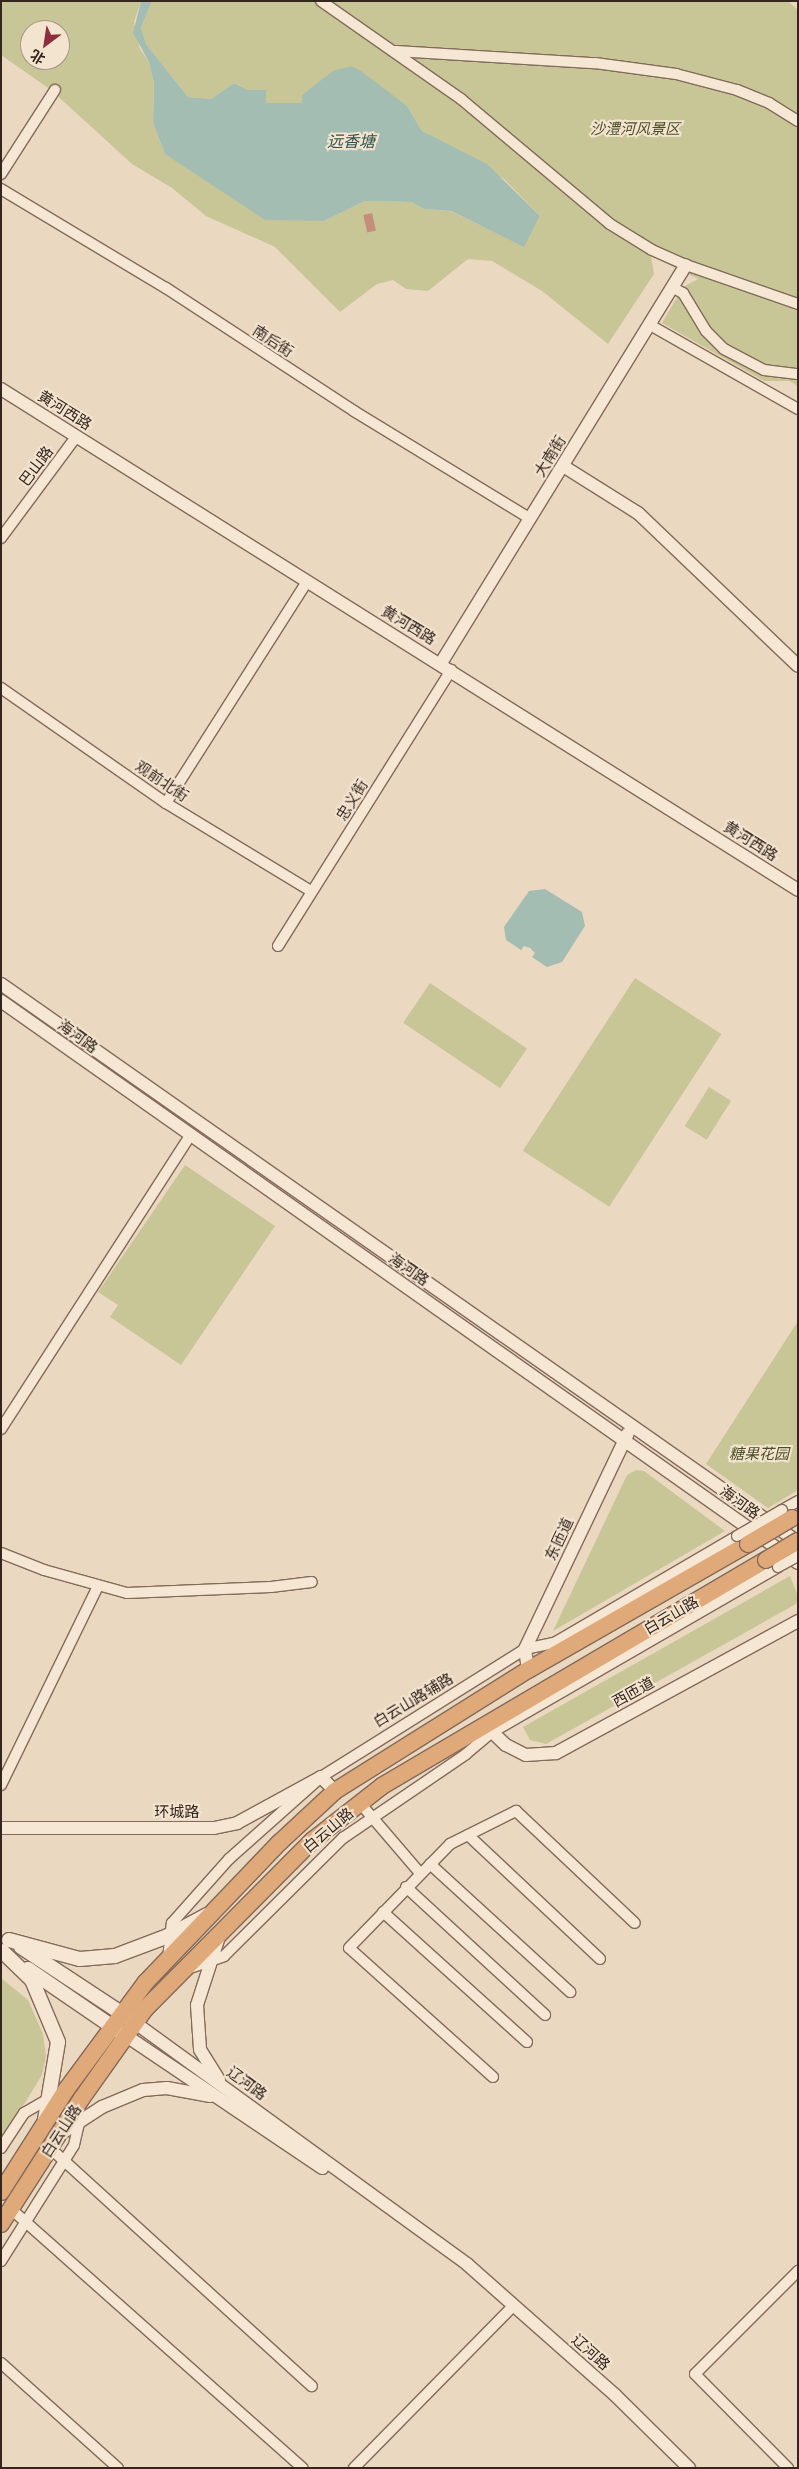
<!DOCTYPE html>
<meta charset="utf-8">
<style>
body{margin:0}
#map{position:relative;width:799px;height:2469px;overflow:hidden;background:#ebd8c1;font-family:"Noto Serif","Noto Sans SC",serif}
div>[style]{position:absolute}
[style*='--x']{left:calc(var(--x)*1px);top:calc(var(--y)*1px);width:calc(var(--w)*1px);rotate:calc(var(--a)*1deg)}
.green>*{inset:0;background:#c8c696;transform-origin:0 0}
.water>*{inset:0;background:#a4bdb2}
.building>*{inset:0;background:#c68e7a;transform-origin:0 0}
.roads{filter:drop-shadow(1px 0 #836a5a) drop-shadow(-1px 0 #836a5a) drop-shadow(0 1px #836a5a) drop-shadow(0 -1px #836a5a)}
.minor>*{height:10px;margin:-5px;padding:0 5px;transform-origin:5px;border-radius:5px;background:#f6e7d4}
.tertiary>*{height:12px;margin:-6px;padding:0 6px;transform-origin:6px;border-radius:6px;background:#f6e7d4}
.secondary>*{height:14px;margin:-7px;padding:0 7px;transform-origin:7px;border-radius:7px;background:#f6e7d4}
.trunk>*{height:16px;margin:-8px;padding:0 8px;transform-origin:8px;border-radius:8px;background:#e0a979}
.bridges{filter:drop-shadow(1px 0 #836a5a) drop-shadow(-1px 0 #836a5a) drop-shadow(0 1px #836a5a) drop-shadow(0 -1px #836a5a)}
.minor-bridge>*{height:10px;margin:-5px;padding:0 5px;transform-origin:5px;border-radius:5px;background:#f6e7d4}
.trunk-bridge>*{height:16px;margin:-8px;padding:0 8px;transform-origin:8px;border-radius:8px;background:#e0a979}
span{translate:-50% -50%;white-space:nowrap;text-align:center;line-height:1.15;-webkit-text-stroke:4px #f3e4d0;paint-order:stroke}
.park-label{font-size:15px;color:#4a4f25;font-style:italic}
.street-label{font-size:15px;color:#34251d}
.water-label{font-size:16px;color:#2e524b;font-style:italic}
.frame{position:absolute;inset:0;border:2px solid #34251d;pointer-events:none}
.north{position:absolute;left:20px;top:20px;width:50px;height:50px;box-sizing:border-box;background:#f3e4d0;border:1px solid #a79888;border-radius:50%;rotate:211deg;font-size:14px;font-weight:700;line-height:20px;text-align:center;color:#34251d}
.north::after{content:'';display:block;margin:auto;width:18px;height:22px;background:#8e2e3d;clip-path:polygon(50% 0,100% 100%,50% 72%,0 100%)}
</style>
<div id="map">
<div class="green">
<i style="clip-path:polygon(evenodd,1px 1px,141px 1px,134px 22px,140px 49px,149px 62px,154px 83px,153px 123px,165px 154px,324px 221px,365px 201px,411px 202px,424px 209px,450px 211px,524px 246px,540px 216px,504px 179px,422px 131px,407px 106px,351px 66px,302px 95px,303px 103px,266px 103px,266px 90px,248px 90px,234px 83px,211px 99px,188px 97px,146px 44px,141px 28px,152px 1px,789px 2px,798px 10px,798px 386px,789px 381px,764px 381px,662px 323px,683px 287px,698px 279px,651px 256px,654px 274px,608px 344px,542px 291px,492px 261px,468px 259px,428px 291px,406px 289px,393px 280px,377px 284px,340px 312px,275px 247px,206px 216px,172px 188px,132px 164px,51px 90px,1px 55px,1px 1px,30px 30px,60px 30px,60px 60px,30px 60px,30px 30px)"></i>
<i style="left:635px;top:978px;width:103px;height:206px;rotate:33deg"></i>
<i style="left:430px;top:983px;width:117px;height:48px;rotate:34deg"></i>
<i style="left:709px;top:1087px;width:26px;height:46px;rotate:32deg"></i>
<i style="clip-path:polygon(185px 1165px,275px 1226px,181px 1365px,110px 1317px,118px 1305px,98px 1292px)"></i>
<i style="clip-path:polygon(798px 1321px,798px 1490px,768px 1508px,706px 1464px)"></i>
<i style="clip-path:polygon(636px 1470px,644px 1471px,725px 1531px,553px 1631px,627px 1475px)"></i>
<i style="clip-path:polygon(790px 1576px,798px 1596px,796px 1604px,546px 1744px,530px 1740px,523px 1727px)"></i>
<i style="clip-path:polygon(1px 1978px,28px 2000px,43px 2034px,46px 2056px,42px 2075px,1px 2142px)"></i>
</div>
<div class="water">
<i style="clip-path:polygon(141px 1px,152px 1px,141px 28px,146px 44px,188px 97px,211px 99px,234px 83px,248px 90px,266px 90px,266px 103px,302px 103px,302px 95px,333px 71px,351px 66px,361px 71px,407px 106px,422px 131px,487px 164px,540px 216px,524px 247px,451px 211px,424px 209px,411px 202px,365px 201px,324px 221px,265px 220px,165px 154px,153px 123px,154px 83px,149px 62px,133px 33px)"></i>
<i style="clip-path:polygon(545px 889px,582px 912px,585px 926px,562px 962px,547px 967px,532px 957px,535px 953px,530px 948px,524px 946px,521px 950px,506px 940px,504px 927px,529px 891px)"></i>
</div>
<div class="building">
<i style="left:372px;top:213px;width:18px;height:9px;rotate:77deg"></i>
</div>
<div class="roads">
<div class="minor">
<i style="--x:321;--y:1;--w:171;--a:35"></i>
<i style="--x:461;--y:99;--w:194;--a:40"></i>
<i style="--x:610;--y:224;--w:49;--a:31.8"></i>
<i style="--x:652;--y:250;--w:37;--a:24"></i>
<i style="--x:686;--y:265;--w:119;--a:19.2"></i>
<i style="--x:396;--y:51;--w:199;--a:3.5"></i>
<i style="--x:595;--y:63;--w:82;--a:7.7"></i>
<i style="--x:676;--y:74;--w:63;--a:14.7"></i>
<i style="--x:737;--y:90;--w:35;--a:22"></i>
<i style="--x:769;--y:103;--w:34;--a:32"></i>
<i style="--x:1;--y:174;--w:100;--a:-57.3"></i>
<i style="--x:1;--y:189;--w:192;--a:31"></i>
<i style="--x:166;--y:288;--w:225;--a:33.2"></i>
<i style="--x:354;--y:411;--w:205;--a:31.4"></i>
<i style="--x:672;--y:287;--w:13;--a:29"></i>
<i style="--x:683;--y:293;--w:44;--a:58.8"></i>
<i style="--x:706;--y:331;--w:25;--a:45"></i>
<i style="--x:724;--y:349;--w:45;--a:27.7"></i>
<i style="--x:764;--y:370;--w:34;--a:7"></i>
<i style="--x:650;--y:325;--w:170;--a:29.6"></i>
<i style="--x:1;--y:538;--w:126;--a:-53.4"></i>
<i style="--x:1;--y:688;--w:201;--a:34.9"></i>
<i style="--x:166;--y:803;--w:170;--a:31.3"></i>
<i style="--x:166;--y:803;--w:262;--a:-57.5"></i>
<i style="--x:278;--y:946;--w:326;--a:-57.9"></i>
<i style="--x:1;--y:1429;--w:349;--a:-57.2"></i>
<i style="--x:782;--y:1510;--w:18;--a:-29"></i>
<i style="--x:1;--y:1553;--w:46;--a:21.6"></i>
<i style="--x:44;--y:1570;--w:86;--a:15.5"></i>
<i style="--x:127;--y:1593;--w:144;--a:-2.4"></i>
<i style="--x:271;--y:1587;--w:41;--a:-7"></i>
<i style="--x:1;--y:1785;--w:221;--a:-64"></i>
<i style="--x:360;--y:1803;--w:92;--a:49.4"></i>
<i style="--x:468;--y:1835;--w:181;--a:43.2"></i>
<i style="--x:430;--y:1864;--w:190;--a:42.4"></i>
<i style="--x:406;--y:1887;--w:189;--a:42.6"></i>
<i style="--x:383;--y:1912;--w:194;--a:42.1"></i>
<i style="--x:168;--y:1959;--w:36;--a:-84"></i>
<i style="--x:172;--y:1923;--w:86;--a:-48.3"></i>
<i style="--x:229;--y:1859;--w:123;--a:-41.7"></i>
<i style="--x:321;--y:1777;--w:241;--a:-32.1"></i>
<i style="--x:525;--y:1649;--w:30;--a:-12"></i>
<i style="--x:554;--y:1643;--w:212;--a:-30.3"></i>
<i style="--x:190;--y:1968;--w:36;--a:-19"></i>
<i style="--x:224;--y:1956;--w:168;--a:-44.8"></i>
<i style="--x:343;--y:1838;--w:149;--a:-34.3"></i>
<i style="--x:466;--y:1754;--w:33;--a:-40"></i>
<i style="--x:491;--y:1733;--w:332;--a:-30"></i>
<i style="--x:493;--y:2077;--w:193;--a:-138.1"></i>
<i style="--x:349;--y:1948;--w:145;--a:-45.8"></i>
<i style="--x:450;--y:1844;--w:74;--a:-26.6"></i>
<i style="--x:516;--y:1811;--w:163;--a:43.3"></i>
<i style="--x:1;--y:2148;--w:42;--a:-56.7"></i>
<i style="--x:24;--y:2113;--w:32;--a:-30"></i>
<i style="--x:50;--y:2148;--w:354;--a:42.3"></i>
<i style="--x:11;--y:2209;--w:390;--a:41.6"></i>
<i style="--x:1;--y:2261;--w:137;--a:-57.8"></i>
<i style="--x:74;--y:2145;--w:27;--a:-77"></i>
<i style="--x:1;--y:2363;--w:157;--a:41.9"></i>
<i style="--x:354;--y:2468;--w:228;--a:-45.5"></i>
<i style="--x:788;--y:2468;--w:132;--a:-134.7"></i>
<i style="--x:695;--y:2374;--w:146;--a:-45"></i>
</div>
<div class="tertiary">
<i style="--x:1;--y:389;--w:941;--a:32.15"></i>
<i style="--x:563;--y:466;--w:89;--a:32.1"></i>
<i style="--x:638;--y:513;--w:221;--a:43.7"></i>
<i style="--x:441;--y:663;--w:467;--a:-58.4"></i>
<i style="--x:1;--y:984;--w:973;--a:35"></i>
<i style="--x:1;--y:1001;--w:975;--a:35.19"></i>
<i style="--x:528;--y:1670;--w:21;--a:-98"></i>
<i style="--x:525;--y:1649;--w:239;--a:-64.5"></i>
<i style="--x:484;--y:1724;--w:30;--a:44"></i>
<i style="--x:506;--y:1745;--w:22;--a:27"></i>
<i style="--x:526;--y:1755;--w:30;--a:-4"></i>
<i style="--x:556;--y:1753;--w:276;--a:-28.6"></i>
<i style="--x:1;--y:1828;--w:213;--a:0"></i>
<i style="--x:214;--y:1828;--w:24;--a:-12"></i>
<i style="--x:237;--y:1823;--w:96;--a:-28.7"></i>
<i style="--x:321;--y:1777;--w:20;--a:45"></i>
<i style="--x:134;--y:2022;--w:413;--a:36"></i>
<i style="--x:468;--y:2265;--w:196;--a:41.5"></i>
<i style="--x:615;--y:2395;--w:104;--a:44.6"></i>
<i style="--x:125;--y:2035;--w:238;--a:34"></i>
<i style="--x:219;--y:2080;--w:36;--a:-122"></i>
<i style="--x:200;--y:2049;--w:44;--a:-93.9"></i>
<i style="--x:197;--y:2005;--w:71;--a:-72.1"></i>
<i style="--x:62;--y:2133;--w:48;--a:-33"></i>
<i style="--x:102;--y:2107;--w:44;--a:-22.5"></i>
<i style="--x:143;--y:2090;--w:24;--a:-5"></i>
<i style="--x:167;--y:2088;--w:44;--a:10.5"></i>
</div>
<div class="secondary">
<i style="--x:9;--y:1940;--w:73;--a:15"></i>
<i style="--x:80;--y:1959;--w:35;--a:-5"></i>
<i style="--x:115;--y:1956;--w:57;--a:-20.7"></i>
<i style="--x:168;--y:1936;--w:44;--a:-28.3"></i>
<i style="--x:21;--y:1947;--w:131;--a:33.4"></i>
<i style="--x:2;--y:1951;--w:42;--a:44"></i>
<i style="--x:32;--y:1980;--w:67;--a:67.2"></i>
<i style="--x:58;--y:2042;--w:79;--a:99.5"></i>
<i style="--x:28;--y:1969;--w:112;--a:34.4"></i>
</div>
<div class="trunk">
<i style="--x:1;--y:2192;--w:121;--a:-57.5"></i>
<i style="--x:66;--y:2090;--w:134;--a:-53.5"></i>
<i style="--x:146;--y:1982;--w:192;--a:-46.3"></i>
<i style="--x:279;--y:1843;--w:76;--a:-42.9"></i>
<i style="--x:335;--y:1791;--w:228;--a:-32.1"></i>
<i style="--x:528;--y:1670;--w:254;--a:-29.8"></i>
<i style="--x:1;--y:2224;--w:150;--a:-57.3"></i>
<i style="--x:82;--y:2098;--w:109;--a:-54.7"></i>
<i style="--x:145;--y:2009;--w:238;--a:-45.2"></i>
<i style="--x:313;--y:1840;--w:88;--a:-38"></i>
<i style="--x:382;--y:1786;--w:446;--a:-30.5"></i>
</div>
</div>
<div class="bridges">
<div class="minor-bridge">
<i style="--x:737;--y:1536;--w:52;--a:-30"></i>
<i style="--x:778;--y:1567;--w:23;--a:-29"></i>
</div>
<div class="trunk-bridge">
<i style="--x:748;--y:1544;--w:51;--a:-30.6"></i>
<i style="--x:766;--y:1560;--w:37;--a:-31"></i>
</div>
</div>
<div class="park-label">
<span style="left:635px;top:129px">沙澧河风景区</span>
<span style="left:759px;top:1454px">糖果花园</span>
</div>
<div class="street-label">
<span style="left:273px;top:341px;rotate:33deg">南后街</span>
<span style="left:65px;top:410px;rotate:32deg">黄河西路</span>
<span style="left:550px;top:456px;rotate:-58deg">大南街</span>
<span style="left:36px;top:466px;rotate:-53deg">巴山路</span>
<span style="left:409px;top:625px;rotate:31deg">黄河西路</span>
<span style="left:162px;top:781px;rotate:34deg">观前北街</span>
<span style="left:352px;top:800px;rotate:-58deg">忠义街</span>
<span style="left:751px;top:841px;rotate:32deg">黄河西路</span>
<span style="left:78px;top:1036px;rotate:36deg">海河路</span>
<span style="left:409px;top:1269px;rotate:35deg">海河路</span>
<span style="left:740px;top:1502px;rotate:36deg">海河路</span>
<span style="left:559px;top:1539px;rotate:-65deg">东匝道</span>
<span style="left:671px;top:1615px;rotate:-30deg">白云山路</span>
<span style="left:633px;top:1692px;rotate:-29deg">西匝道</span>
<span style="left:413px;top:1700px;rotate:-31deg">白云山路辅路</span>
<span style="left:177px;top:1812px">环城路</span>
<span style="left:328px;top:1830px;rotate:-40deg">白云山路</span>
<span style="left:247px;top:2083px;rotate:36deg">辽河路</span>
<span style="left:61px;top:2131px;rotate:-57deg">白云山路</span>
<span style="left:591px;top:2352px;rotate:42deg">辽河路</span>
</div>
<div class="water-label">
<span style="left:351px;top:141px">远香塘</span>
</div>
<div class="frame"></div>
<div class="north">北</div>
</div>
